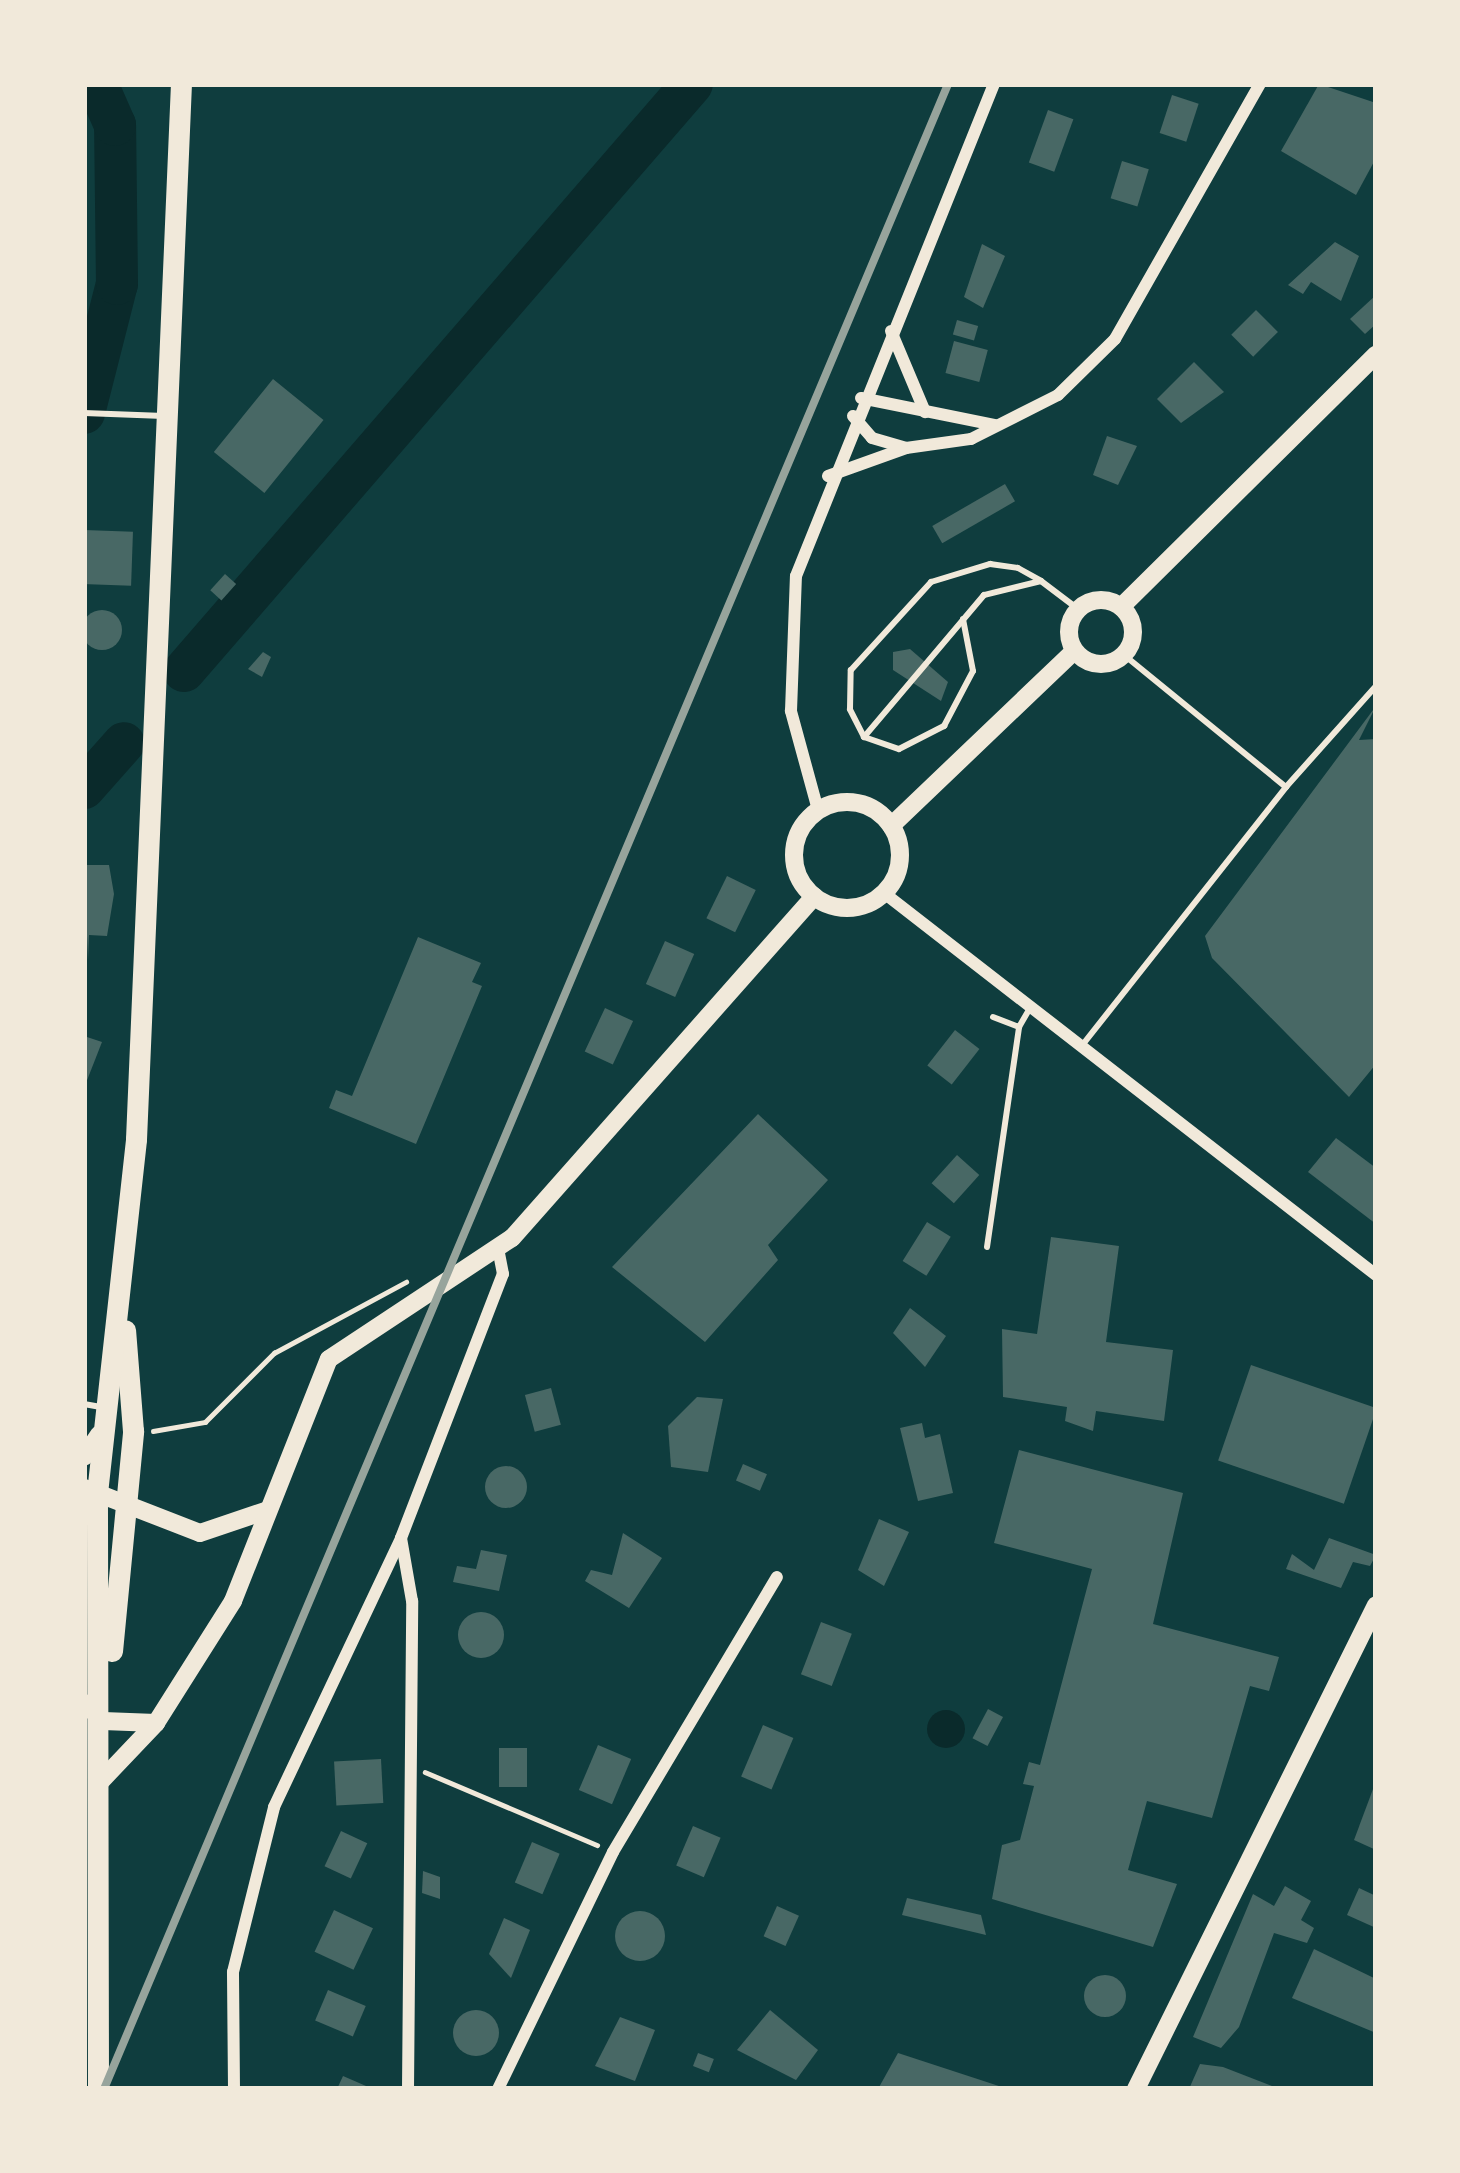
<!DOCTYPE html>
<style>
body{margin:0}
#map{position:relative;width:1460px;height:2173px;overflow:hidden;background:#0f3d3e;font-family:"Archivo Narrow",sans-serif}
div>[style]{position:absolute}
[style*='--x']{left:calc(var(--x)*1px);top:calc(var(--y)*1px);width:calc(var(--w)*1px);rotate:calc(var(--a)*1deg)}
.water>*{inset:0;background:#0a2a2b}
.round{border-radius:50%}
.river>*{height:42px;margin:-21px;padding:0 21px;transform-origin:21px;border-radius:21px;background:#0a2a2b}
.building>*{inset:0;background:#486865;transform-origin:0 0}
.path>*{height:4.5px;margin:-2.25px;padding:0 2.25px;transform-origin:2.25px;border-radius:2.25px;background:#f1e9da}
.service>*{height:6px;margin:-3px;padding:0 3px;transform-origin:3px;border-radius:3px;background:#f1e9da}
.minor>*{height:12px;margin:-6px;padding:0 6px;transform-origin:6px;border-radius:6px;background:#f1e9da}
.secondary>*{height:18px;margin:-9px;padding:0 9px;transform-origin:9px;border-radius:9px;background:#f1e9da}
.secondary>.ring{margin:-9px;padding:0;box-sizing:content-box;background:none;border:18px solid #f1e9da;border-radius:50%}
.primary>*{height:21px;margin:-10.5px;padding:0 10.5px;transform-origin:10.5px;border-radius:10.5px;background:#f1e9da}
.rail>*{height:8px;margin:-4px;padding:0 4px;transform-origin:4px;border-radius:4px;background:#97a49c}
span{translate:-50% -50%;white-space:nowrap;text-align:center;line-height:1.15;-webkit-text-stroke:12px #f1e9da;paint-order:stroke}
.frame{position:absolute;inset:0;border:87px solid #f1e9da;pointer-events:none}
</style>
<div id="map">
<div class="water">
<i class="round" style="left:927px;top:1710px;width:38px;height:38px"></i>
</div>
<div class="river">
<i style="--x:84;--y:413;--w:133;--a:-75.7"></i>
<i style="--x:117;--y:284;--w:159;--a:-90.7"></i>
<i style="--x:115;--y:125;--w:45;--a:-113.7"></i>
<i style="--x:184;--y:671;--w:776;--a:-49.13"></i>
<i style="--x:84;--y:788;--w:60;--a:-48.4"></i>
</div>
<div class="building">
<i style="clip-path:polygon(1319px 84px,1376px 103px,1376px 158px,1356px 195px,1281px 151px)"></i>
<i style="left:1172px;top:95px;width:28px;height:40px;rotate:18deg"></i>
<i style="left:1048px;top:110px;width:27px;height:56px;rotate:20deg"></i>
<i style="left:1122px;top:161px;width:28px;height:39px;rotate:17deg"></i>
<i style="clip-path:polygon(1335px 242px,1359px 256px,1341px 301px,1311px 282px,1303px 294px,1288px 285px)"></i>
<i style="clip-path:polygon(982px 244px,1005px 256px,983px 308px,964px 297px)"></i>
<i style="clip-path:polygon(1376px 295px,1376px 324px,1365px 334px,1350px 319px)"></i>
<i style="left:1256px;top:310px;width:31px;height:35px;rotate:45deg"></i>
<i style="left:957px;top:320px;width:22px;height:15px;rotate:16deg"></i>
<i style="left:954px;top:341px;width:35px;height:33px;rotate:15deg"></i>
<i style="clip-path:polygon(1194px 362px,1224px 392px,1181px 423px,1157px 399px)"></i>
<i style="left:273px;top:379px;width:65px;height:94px;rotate:39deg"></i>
<i style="clip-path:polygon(1107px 436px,1137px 446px,1118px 485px,1093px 475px)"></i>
<i style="left:1005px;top:484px;width:20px;height:84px;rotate:60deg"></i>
<i style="left:84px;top:530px;width:49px;height:54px;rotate:2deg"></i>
<i style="left:225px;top:574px;width:15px;height:22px;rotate:42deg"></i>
<i class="round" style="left:82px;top:610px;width:40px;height:40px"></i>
<i style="clip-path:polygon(910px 649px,948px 682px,941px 701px,893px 670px,893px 652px)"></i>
<i style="clip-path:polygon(263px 652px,271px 657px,262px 677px,248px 669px)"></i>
<i style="clip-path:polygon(1376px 706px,1359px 740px,1376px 739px,1376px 1064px,1349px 1097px,1212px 958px,1205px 936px)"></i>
<i style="clip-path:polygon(84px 865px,109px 865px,114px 894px,107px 936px,89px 935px,88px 960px)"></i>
<i style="left:727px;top:876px;width:32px;height:47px;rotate:26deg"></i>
<i style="clip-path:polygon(418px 937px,481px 963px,472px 982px,482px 986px,416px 1144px,329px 1108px,336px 1090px,352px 1096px)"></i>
<i style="left:665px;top:941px;width:32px;height:47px;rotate:24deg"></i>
<i style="left:605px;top:1008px;width:31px;height:48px;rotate:25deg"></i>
<i style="left:955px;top:1030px;width:31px;height:45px;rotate:38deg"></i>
<i style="clip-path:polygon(84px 1036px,102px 1042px,84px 1088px)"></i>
<i style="clip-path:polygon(758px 1114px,828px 1180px,768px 1245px,778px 1260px,705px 1342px,612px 1267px)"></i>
<i style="clip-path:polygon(1336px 1138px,1376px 1168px,1376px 1224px,1308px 1172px)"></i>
<i style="left:957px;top:1155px;width:30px;height:38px;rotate:42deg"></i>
<i style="left:927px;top:1222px;width:28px;height:46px;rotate:32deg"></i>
<i style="clip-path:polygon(1051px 1237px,1119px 1246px,1106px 1342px,1173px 1350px,1164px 1421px,1096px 1411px,1093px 1431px,1065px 1421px,1067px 1407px,1003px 1397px,1002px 1329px,1037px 1334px)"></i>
<i style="clip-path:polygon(910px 1308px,946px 1336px,925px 1367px,893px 1333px)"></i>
<i style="left:1251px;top:1365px;width:133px;height:101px;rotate:19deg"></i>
<i style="left:551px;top:1388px;width:38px;height:27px;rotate:75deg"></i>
<i style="clip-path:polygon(697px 1397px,723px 1399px,708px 1472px,671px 1467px,668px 1426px)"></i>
<i style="clip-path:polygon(922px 1423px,925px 1438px,940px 1434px,953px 1493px,918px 1501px,900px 1428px)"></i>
<i style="clip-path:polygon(1019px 1450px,1183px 1493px,1153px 1624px,1279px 1657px,1269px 1691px,1250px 1686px,1212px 1818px,1147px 1801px,1128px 1870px,1177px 1884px,1153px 1947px,992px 1899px,1002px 1845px,1020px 1840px,1034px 1786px,1023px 1784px,1029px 1762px,1040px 1765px,1092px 1569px,994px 1543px)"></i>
<i style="left:743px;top:1464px;width:26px;height:18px;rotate:23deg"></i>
<i class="round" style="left:485px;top:1466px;width:42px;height:42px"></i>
<i style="clip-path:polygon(879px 1519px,909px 1532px,884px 1586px,858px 1570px)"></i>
<i style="clip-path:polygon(623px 1533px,662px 1558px,629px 1608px,585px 1581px,591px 1570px,612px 1575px)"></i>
<i style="clip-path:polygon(1329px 1538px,1376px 1555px,1370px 1566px,1353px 1562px,1341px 1588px,1286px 1569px,1292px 1554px,1314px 1570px)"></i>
<i style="clip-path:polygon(481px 1550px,507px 1555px,499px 1591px,453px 1582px,457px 1566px,476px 1569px)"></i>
<i class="round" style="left:458px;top:1612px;width:46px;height:46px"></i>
<i style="left:821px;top:1622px;width:33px;height:56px;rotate:21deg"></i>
<i style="left:988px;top:1709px;width:17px;height:33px;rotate:28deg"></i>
<i style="left:763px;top:1725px;width:33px;height:56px;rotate:23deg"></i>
<i style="left:598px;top:1745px;width:36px;height:49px;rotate:23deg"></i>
<i style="left:499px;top:1748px;width:28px;height:39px"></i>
<i style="left:381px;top:1759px;width:44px;height:47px;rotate:87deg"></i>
<i style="clip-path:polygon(1376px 1781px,1376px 1850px,1354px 1840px)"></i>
<i style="left:693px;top:1826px;width:30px;height:43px;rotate:23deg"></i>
<i style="left:341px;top:1831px;width:29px;height:39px;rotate:25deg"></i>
<i style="left:532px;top:1842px;width:30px;height:44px;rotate:23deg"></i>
<i style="clip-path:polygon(423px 1871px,440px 1877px,440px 1899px,422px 1893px)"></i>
<i style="clip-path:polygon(1285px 1886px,1311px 1901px,1301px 1920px,1314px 1928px,1307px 1943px,1274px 1933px,1239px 2027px,1221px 2048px,1193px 2037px,1253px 1894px,1274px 1906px)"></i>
<i style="clip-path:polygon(1359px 1888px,1376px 1896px,1376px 1928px,1347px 1915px)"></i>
<i style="clip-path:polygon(907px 1898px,981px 1915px,986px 1935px,902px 1915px)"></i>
<i style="left:777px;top:1906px;width:24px;height:33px;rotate:24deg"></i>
<i style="left:334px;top:1910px;width:43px;height:46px;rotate:25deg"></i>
<i class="round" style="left:615px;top:1911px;width:50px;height:50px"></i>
<i style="clip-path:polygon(504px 1918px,530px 1930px,511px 1978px,489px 1954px)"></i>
<i style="clip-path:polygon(1314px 1949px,1376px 1979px,1376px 2033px,1292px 1998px)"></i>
<i class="round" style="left:1084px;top:1975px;width:42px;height:42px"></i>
<i style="left:328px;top:1990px;width:41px;height:33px;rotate:23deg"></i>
<i class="round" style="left:453px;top:2010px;width:46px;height:46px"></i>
<i style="clip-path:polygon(770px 2010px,818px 2050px,796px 2080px,737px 2050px)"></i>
<i style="clip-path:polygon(620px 2017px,655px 2030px,635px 2081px,595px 2066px)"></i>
<i style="left:698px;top:2053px;width:17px;height:14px;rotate:21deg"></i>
<i style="clip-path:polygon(898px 2053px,1005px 2088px,1005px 2089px,878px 2089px)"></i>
<i style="clip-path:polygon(1200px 2064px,1223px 2067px,1280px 2089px,1189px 2089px)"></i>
<i style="clip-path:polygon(343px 2076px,373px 2089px,337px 2089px)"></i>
</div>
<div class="path">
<i style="--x:153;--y:1431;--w:53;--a:-9.8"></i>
<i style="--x:205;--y:1422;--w:98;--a:-45"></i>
<i style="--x:274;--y:1353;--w:150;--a:-28.3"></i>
<i style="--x:425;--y:1772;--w:187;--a:23"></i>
</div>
<div class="service">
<i style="--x:84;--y:413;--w:80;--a:2.1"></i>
<i style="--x:1041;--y:581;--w:59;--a:166.2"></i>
<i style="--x:984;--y:595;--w:186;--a:130.2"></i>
<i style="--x:864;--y:737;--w:31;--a:-117"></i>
<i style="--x:850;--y:709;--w:39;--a:-89"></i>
<i style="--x:851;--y:670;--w:119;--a:-47.7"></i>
<i style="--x:931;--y:582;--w:62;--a:-17"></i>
<i style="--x:990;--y:564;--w:28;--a:8"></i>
<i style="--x:1018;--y:568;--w:26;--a:29"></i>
<i style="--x:1041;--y:581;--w:46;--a:37.1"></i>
<i style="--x:1124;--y:655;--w:209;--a:39.2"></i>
<i style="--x:1286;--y:787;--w:135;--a:-48.3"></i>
<i style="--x:864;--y:737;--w:37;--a:19"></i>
<i style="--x:899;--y:749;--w:51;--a:-27.1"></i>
<i style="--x:944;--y:726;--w:62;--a:-62.2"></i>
<i style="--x:973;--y:671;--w:53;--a:-100.9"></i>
<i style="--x:993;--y:1017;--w:28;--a:21"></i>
<i style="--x:1019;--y:1027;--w:20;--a:-60"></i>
<i style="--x:1080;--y:1048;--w:333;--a:-51.7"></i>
<i style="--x:987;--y:1247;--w:222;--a:-81.7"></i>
<i style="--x:84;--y:1404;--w:17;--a:10"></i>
</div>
<div class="minor">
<i style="--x:891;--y:331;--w:88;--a:67.2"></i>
<i style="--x:861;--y:398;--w:137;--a:11.4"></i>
<i style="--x:853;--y:416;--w:29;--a:49"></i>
<i style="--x:872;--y:438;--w:35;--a:16"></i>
<i style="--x:906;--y:448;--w:66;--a:-7.9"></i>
<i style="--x:971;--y:439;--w:97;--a:-26.8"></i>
<i style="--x:1058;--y:395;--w:80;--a:-44.5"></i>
<i style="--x:1115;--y:339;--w:293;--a:-60.4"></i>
<i style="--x:828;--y:476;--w:83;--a:-19.7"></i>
<i style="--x:818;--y:810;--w:103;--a:-105.3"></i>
<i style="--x:791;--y:711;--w:135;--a:-87.9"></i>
<i style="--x:796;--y:576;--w:530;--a:-68.08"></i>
<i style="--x:884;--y:893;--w:623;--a:37.83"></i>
<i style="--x:234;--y:2089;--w:117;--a:-90.5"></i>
<i style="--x:233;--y:1972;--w:170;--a:-76"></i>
<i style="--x:274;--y:1807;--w:297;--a:-64.7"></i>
<i style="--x:408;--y:2089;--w:488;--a:-89.5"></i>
<i style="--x:412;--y:1601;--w:64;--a:-99.9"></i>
<i style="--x:401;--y:1538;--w:283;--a:-68.9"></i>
<i style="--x:503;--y:1274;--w:25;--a:-101"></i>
<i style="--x:498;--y:2089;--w:263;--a:-64.1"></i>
<i style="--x:613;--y:1852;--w:320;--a:-59.2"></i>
</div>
<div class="secondary">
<i class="ring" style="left:1069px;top:600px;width:46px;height:46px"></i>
<i style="--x:1121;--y:607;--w:359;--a:-44.7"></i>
<i class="ring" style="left:794px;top:802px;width:88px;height:88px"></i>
<i style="--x:891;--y:826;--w:253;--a:-43.7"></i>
<i style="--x:84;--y:1457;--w:27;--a:-56"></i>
<i style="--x:84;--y:1488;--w:124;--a:21.2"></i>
<i style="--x:200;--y:1533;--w:72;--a:-18.7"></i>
<i style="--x:84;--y:1703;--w:26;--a:43"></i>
<i style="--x:103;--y:1721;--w:53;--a:2.2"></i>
<i style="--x:101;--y:1781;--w:80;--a:-46.5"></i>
<i style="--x:156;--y:1723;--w:144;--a:-57.7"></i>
<i style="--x:233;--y:1601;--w:260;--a:-68.4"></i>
<i style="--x:329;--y:1359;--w:219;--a:-33.5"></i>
<i style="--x:512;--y:1238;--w:456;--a:-48.5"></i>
<i style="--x:1136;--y:2089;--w:540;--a:-63.62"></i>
</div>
<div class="primary">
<i style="--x:112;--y:1651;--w:221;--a:-84.5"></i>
<i style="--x:133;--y:1431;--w:101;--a:-94.5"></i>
<i style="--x:98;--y:2089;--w:596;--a:-90.1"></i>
<i style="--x:97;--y:1493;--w:356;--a:-83.7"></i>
<i style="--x:136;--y:1139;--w:1056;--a:-87.56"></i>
</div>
<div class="rail">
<i style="--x:104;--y:2089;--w:2175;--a:-67.17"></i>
</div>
<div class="frame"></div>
</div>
